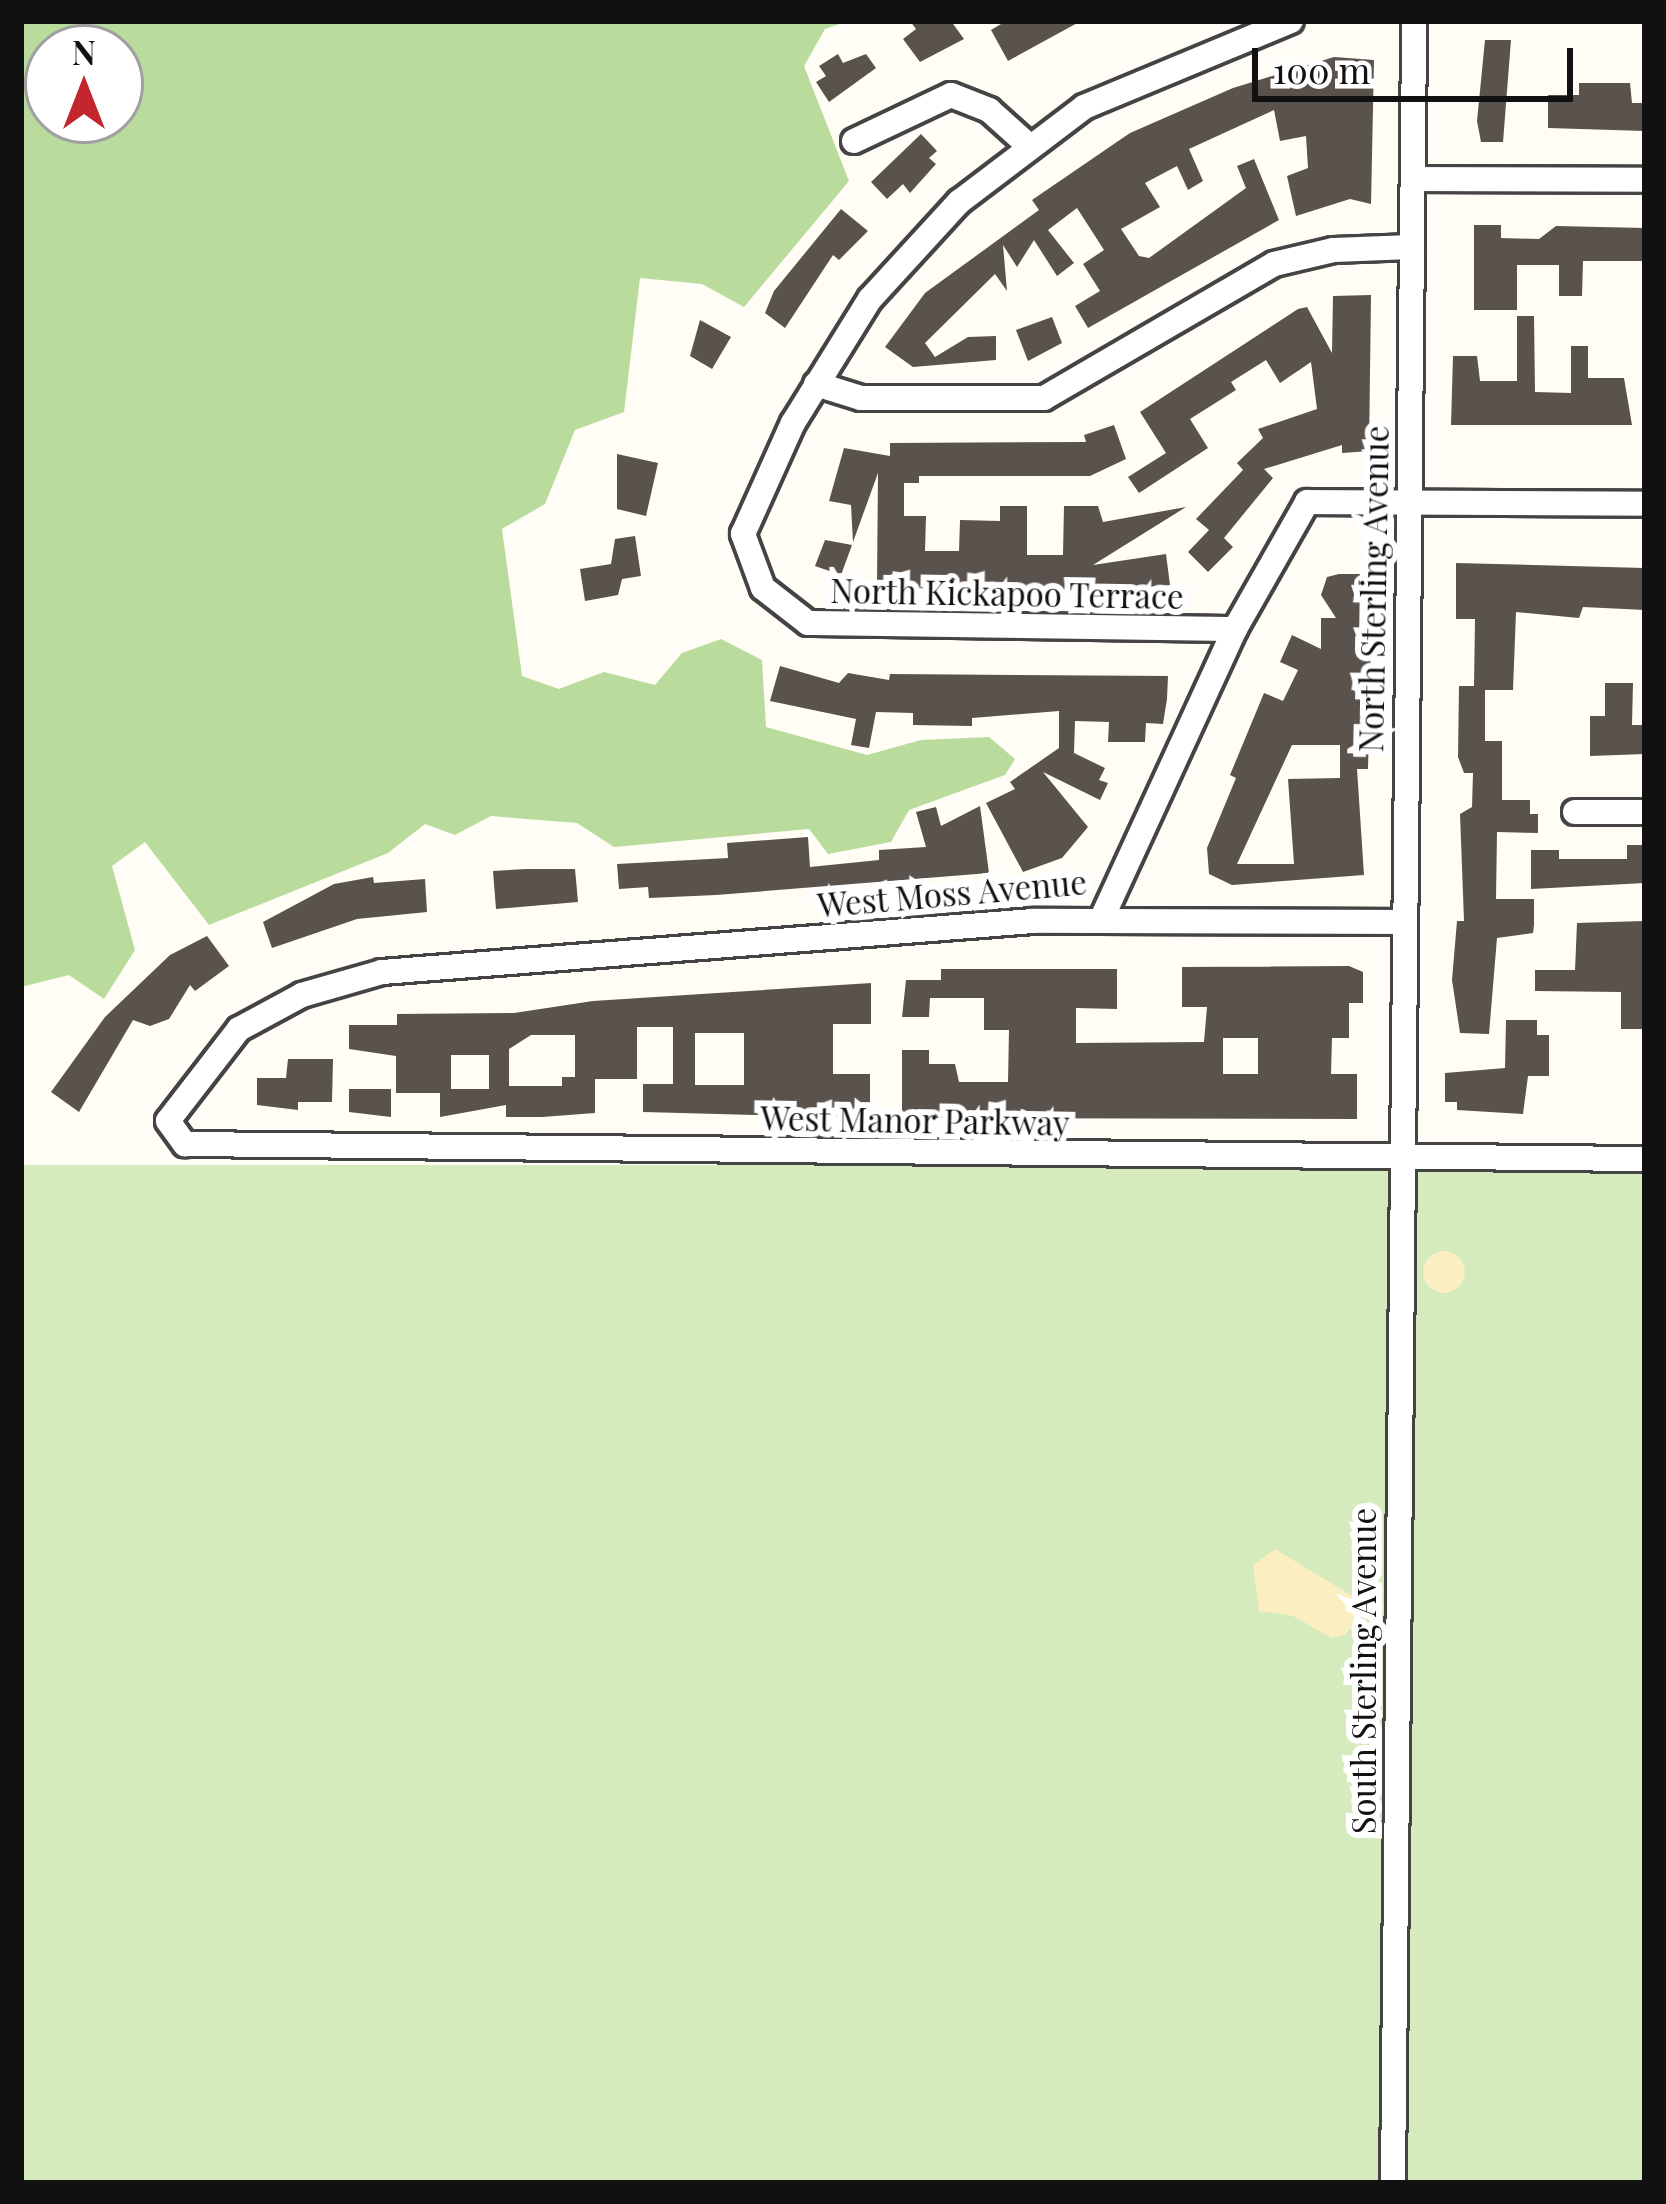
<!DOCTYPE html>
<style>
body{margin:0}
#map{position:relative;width:1666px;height:2204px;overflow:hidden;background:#fffdf5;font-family:"Playfair Display",serif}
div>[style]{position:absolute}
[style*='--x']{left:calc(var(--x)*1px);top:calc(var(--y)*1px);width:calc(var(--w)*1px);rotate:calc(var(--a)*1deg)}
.green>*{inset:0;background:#d5ebbd;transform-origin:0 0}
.forest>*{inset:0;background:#b9dc9c}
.sand>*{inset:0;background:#fbeec1}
.round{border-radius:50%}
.building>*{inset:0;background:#5a524d}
.roads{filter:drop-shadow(3px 0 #444) drop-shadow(-3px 0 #444) drop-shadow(0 3px #444) drop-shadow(0 -3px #444)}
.minor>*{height:24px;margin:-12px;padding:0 12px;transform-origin:12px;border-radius:12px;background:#fff}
span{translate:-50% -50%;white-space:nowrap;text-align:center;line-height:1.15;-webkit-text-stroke:12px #fff;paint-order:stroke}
.street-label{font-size:33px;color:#111}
.frame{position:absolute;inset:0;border:24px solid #111;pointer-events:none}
.north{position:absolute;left:24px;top:24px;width:120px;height:120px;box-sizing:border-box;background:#fff;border:3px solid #a0a0a0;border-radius:50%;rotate:0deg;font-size:33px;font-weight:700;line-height:48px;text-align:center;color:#111}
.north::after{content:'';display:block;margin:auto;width:42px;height:54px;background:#c4262e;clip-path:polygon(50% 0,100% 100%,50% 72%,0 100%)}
.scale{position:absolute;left:1252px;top:48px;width:321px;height:54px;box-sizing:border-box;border:6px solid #111;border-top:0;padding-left:15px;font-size:36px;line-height:42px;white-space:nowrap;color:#111;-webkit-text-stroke:9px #fff;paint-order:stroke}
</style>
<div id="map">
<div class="green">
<i style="left:21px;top:1165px;width:1624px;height:1018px"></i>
</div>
<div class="forest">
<i style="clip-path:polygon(evenodd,21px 21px,848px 21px,825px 29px,804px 66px,849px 181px,744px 307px,702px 284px,640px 278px,624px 412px,575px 430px,545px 504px,502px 529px,522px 676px,559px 689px,604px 672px,655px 685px,682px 653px,721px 639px,762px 660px,766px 727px,867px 755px,921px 740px,989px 737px,1015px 759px,1005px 775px,909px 810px,891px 842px,828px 854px,809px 829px,614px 847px,577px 823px,491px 816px,455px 835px,425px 824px,388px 853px,209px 925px,145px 842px,112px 866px,135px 950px,104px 999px,69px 975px,21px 987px,21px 21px,48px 48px,120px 48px,120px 120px,48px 120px,48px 48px)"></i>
</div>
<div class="sand">
<i class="round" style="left:1423px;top:1251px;width:42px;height:42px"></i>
<i style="clip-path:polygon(1275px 1549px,1354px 1597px,1358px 1618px,1345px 1635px,1332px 1638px,1293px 1616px,1259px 1611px,1253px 1565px)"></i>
</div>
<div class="building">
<i style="clip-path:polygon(910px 21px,951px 21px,964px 39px,920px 62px,903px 39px,916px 29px)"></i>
<i style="clip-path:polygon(1006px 21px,1081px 21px,1008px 61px,991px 30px)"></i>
<i style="clip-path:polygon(1485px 40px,1511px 40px,1503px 142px,1481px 142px,1477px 121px)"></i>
<i style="clip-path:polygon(838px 54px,843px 63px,866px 54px,876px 68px,829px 102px,816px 82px,826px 76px,819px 66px)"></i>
<i style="clip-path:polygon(1334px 57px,1374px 60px,1371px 204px,1350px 199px,1296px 216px,1287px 176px,1308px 168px,1306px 136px,1280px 141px,1274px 110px,1189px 149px,1203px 181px,1188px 190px,1177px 166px,1145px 183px,1160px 207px,1121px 229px,1139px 256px,1149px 258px,1246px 188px,1237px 166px,1254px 159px,1279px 220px,1088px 328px,1075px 306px,1100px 291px,1083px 264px,1104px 250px,1077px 208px,1048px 230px,1074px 263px,1057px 276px,1034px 240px,1017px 267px,1003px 245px,1007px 291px,995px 274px,925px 343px,935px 357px,968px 337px,996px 336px,996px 360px,913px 367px,885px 347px,925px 293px,1039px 210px,1032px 200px,1130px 133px,1233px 88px)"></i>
<i style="clip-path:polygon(1579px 83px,1630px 83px,1632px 103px,1645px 103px,1645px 131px,1548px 128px,1548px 95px,1579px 95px)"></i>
<i style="clip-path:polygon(921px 134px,937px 151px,929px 158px,936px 164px,910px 193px,903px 184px,887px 199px,871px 182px)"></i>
<i style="clip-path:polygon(841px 209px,868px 231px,839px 260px,833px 255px,785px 328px,765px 313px,774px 291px)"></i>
<i style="clip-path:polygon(1474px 225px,1501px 225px,1501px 238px,1539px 239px,1556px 226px,1645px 228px,1645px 261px,1583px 261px,1582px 296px,1559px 296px,1559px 265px,1517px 265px,1517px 310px,1474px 310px)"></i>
<i style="clip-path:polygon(1371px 295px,1369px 451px,1342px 453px,1342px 445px,1264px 469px,1273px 478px,1224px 538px,1233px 547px,1208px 572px,1188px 552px,1209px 530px,1196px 519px,1243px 470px,1237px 463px,1263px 438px,1258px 429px,1317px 409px,1311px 362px,1280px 383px,1266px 360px,1231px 382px,1236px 390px,1190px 419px,1208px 448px,1139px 493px,1128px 477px,1166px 453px,1140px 412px,1298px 309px,1307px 307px,1332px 353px,1333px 296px)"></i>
<i style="clip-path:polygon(1517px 316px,1534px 316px,1535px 392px,1571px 393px,1571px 346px,1588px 346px,1588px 378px,1624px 378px,1632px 425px,1451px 425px,1453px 356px,1477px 356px,1480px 381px,1517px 381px)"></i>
<i style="clip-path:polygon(1052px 317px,1062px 343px,1028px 361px,1016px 330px)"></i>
<i style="clip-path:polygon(700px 320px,731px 337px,712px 369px,690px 356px)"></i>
<i style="clip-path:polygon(1114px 425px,1126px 459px,1090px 476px,919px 476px,919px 483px,904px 483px,904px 516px,926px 516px,925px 551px,959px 551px,960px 520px,1000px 521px,1000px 506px,1027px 506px,1027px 555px,1063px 555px,1064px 506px,1098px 506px,1103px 522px,1186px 507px,1093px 565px,1166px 554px,1170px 585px,1061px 594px,890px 587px,877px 583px,878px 473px,853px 542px,851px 505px,829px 501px,844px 448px,890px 456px,890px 443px,1086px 442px,1084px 435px)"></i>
<i style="clip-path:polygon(617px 454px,658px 463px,646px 516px,617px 509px)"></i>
<i style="clip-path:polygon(635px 536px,641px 576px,622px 579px,618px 595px,585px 601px,580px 569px,611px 564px,615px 539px)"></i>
<i style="clip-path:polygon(825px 540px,852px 545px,841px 575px,815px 566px)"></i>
<i style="clip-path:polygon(1456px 563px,1645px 568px,1645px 610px,1583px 607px,1579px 618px,1516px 612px,1513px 690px,1485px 690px,1485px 741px,1502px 741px,1502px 800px,1530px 800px,1530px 814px,1538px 814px,1538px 833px,1497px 832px,1496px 899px,1534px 899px,1534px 925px,1533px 933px,1497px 938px,1489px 1034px,1460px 1033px,1452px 980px,1457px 921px,1464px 921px,1460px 814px,1472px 807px,1473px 773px,1464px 773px,1458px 757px,1459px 686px,1474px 686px,1475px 619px,1456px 619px)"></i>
<i style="clip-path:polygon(evenodd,1339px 574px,1360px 574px,1359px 642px,1371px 642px,1368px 769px,1357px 769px,1364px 875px,1232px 885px,1209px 874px,1207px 848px,1236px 778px,1230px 775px,1264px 693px,1283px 701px,1298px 670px,1280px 662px,1292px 635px,1321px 649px,1321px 618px,1336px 618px,1321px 595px,1327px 577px,1339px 574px,1292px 745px,1340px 745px,1340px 778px,1288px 779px,1294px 864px,1237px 864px,1292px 745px)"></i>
<i style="clip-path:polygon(780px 666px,839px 683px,848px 673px,889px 680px,890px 674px,1168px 676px,1167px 699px,1163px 724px,1146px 723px,1145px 742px,1108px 742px,1109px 722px,1075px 721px,1074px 753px,1105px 768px,1099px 780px,1108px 783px,1100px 800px,1043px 772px,1088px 827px,1062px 858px,1023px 872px,986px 803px,1015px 789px,1010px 782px,1059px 748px,1059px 711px,972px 718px,972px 726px,913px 725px,913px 713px,876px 712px,869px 748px,851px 745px,856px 719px,770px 701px)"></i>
<i style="clip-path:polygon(1605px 683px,1633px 683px,1632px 725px,1645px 725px,1645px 754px,1590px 756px,1590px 716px,1605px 716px)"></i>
<i style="clip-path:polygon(980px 806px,989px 873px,716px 895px,649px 898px,648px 887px,619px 889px,617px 864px,728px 858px,727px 843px,808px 837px,810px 867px,879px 860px,879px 850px,926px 847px,916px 812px,936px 807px,941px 826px)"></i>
<i style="clip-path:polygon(1627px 845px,1645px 845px,1645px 883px,1531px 889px,1531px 850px,1559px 850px,1559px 859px,1627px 859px)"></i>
<i style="clip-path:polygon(526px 869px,575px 869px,578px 902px,496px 909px,493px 871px)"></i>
<i style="clip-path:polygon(373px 877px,374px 883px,425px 879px,427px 912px,357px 919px,272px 948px,263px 922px,334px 884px)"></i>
<i style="clip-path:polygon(1645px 921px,1645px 1029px,1621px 1029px,1621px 992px,1535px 991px,1535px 970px,1575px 970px,1577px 923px)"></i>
<i style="clip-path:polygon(207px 936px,229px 966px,195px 991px,190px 985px,169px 1019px,150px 1026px,133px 1020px,79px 1112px,51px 1092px,105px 1017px,170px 955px)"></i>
<i style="clip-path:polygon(evenodd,1349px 966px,1363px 972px,1363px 1003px,1349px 1003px,1349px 1038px,1332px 1038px,1331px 1074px,1357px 1074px,1357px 1119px,923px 1118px,923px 1112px,902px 1112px,902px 1050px,929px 1050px,929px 1064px,955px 1064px,959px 1082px,1008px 1082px,1009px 1030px,984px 1030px,984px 998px,930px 998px,929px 1017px,902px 1017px,906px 980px,941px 980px,941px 969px,1117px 969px,1117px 1009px,1076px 1008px,1076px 1043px,1204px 1042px,1207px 1007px,1182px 1007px,1182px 967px,1349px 966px,1223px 1038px,1258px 1038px,1258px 1074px,1223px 1074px,1223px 1038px)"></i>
<i style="clip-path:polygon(evenodd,871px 983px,871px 1024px,833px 1024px,833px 1074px,870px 1074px,870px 1118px,643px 1112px,643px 1084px,673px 1084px,673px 1027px,637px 1027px,637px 1079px,595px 1079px,595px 1113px,542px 1117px,506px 1117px,506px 1105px,440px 1117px,440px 1093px,396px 1093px,396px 1056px,349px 1049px,349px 1025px,397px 1025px,397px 1014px,514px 1013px,593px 1001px,871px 983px,695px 1033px,744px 1033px,744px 1085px,695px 1085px,695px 1033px,871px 983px,531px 1035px,575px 1035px,575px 1077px,562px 1077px,562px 1086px,509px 1086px,509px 1049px,531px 1035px,871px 983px,451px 1055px,489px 1055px,489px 1089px,451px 1089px,451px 1055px)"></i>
<i style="clip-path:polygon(1506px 1020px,1537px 1020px,1537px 1035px,1549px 1035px,1549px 1076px,1528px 1076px,1523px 1114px,1457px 1110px,1457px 1102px,1445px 1102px,1445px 1073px,1505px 1068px)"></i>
<i style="clip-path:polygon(288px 1059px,333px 1059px,332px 1102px,298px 1102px,298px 1110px,257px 1105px,257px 1078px,286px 1078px)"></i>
<i style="clip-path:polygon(349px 1089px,391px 1089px,391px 1117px,349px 1112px)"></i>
</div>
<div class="roads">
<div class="minor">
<i style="--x:854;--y:141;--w:107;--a:-25.4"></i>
<i style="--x:951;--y:95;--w:41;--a:21.5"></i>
<i style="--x:989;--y:110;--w:52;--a:41.9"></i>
<i style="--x:1415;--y:179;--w:230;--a:0.2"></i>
<i style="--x:816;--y:384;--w:47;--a:17.3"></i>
<i style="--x:861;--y:398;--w:183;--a:0"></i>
<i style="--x:1044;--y:398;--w:266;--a:-30.2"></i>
<i style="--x:1274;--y:264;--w:61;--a:-13.3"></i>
<i style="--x:1333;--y:250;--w:79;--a:-2.2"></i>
<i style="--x:1235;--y:629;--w:427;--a:-179.2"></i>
<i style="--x:808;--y:623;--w:57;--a:-142.1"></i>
<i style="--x:763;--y:588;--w:58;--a:-110.3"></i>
<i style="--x:743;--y:534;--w:122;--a:-65.8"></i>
<i style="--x:793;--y:423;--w:146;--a:-58.2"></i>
<i style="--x:870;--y:299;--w:132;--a:-47.5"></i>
<i style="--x:959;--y:202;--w:157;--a:-37.2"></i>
<i style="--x:1084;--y:107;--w:224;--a:-22.6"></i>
<i style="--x:1575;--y:812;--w:70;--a:0"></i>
<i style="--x:1102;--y:918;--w:318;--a:-65.3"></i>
<i style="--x:1235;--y:629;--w:146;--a:-60.4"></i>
<i style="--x:1307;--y:502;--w:338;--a:0.3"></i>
<i style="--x:1401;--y:922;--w:368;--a:-179.8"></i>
<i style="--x:1033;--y:921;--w:653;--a:175.52"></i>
<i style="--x:382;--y:972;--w:83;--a:164"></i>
<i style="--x:302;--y:995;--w:72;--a:151.6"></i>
<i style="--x:239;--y:1029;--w:116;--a:127.7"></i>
<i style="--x:168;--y:1121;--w:29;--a:54"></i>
<i style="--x:185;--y:1144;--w:1460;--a:0.59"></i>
<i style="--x:1393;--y:2183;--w:2162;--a:-89.44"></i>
</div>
</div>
<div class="street-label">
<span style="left:1373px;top:589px;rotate:-89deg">North Sterling Avenue</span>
<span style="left:1007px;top:593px;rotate:1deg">North Kickapoo Terrace</span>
<span style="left:952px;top:893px;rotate:-5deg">West Moss Avenue</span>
<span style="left:915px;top:1120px;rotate:1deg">West Manor Parkway</span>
<span style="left:1363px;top:1671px;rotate:-90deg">South Sterling Avenue</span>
</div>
<div class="frame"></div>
<div class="north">N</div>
<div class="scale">100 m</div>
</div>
